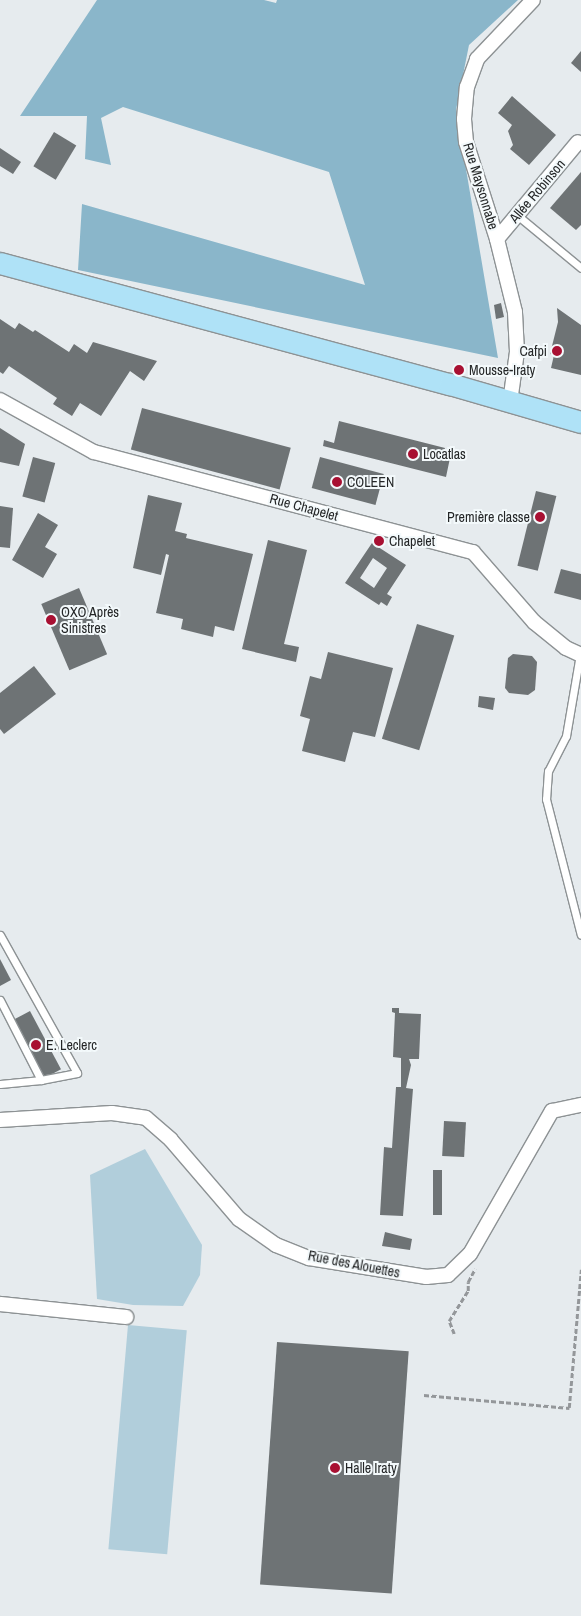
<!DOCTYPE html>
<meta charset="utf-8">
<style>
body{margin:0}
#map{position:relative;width:581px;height:1616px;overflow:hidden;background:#e6ebee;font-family:"Archivo Narrow",sans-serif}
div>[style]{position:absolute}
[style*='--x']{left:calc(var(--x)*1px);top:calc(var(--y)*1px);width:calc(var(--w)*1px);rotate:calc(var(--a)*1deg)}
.green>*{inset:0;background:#b1cedb;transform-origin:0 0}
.forest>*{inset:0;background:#8ab6ca}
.building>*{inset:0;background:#6e7375;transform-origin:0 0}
.path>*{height:2.5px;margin-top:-1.25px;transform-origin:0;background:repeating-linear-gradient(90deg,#94979a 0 5px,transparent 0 7.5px)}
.roads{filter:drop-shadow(1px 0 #8d9294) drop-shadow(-1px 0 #8d9294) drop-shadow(0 1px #8d9294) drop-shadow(0 -1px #8d9294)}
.lane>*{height:7px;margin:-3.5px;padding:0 3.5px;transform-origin:3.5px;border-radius:3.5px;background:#fff}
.street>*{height:14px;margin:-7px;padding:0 7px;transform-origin:7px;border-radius:7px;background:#fff}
.primary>*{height:21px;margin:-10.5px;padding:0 10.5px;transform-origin:10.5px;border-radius:10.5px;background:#afe2f7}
.dots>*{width:14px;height:14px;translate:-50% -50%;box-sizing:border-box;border:2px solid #f3f9fb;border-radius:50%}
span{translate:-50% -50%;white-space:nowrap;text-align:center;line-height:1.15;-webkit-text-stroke:4px #f3f9fb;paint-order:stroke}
.street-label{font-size:14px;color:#242627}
.poi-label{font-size:14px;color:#242627}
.right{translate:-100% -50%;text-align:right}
.left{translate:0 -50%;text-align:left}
</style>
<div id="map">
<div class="green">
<i style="clip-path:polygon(145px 1149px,202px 1245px,200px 1275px,183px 1306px,133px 1305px,97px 1299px,90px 1175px)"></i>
<i style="left:128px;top:1325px;width:59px;height:225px;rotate:5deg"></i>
</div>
<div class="forest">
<i style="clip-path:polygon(97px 0,264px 0,276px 3px,277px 0,518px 0,469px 45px,456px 110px,498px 358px,78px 270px,82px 204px,365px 285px,329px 172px,123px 107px,101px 118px,111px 165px,85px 159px,87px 116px,20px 116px)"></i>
</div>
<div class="building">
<i style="clip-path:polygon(581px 51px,581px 72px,571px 63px)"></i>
<i style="clip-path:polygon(512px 96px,556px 135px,529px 165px,510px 149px,513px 145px,508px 131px,512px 125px,498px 113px)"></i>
<i style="left:54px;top:132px;width:26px;height:40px;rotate:31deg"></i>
<i style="clip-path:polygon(0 148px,21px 162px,13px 174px,0 166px)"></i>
<i style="clip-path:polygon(581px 172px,581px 225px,576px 230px,550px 208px)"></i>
<i style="clip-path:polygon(501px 303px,504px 317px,496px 319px,494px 305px)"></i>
<i style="clip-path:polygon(557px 308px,581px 325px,581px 375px,551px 368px,554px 355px,550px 354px,558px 322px)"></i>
<i style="clip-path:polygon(0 319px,15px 329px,19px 323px,33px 332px,35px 330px,69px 352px,74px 344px,87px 353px,93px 342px,157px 361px,144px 381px,130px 371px,101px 416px,80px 403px,72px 416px,53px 404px,57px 398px,9px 366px,3px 374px,0 372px)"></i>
<i style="left:142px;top:408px;width:154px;height:43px;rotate:15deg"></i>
<i style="clip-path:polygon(339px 421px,445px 448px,443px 455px,450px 458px,446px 477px,323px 446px,324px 440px,334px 443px)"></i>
<i style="clip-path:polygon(0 428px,25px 444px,19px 466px,0 462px)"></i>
<i style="left:33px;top:457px;width:23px;height:41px;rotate:15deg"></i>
<i style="left:320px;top:457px;width:66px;height:32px;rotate:15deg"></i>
<i style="left:536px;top:491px;width:21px;height:77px;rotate:14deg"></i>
<i style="clip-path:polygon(148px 495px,182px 503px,175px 531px,187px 534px,186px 538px,253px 554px,234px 631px,215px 626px,213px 637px,181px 629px,183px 619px,156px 613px,169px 555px,166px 554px,161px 575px,133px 568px)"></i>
<i style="clip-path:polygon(0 506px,13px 508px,10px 548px,0 547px)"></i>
<i style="clip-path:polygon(38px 513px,58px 525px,45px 547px,57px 554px,43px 578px,12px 560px)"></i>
<i style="clip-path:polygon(268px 540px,307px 550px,284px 644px,299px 647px,296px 662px,242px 649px)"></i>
<i style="clip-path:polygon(evenodd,372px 543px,406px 565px,387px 594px,392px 597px,387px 606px,381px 602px,379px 605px,345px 583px,372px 543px,373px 558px,387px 568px,374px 588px,360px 578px,373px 558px)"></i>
<i style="clip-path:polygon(561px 569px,581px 574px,581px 600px,554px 593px)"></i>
<i style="left:79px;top:588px;width:72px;height:41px;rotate:67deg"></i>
<i style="left:417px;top:624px;width:39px;height:120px;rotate:17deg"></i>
<i style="clip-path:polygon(328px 652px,393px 668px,375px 737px,353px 732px,345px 762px,302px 751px,310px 719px,300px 716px,310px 676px,321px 679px)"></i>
<i style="clip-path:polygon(513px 654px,532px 656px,537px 662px,535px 690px,528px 695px,509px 693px,505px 688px,508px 658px)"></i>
<i style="clip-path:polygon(34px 666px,56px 694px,4px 734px,0 729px,0 693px)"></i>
<i style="clip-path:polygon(479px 696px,495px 698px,493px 710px,478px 707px)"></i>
<i style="clip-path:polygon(0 959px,11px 980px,0 986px)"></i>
<i style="clip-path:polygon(392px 1008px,399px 1008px,399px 1013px,421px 1014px,419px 1059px,409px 1059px,411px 1065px,406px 1088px,413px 1089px,403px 1216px,380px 1215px,384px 1147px,392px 1148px,396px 1087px,401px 1087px,401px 1058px,393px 1057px,395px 1013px,392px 1012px)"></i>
<i style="left:30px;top:1011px;width:66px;height:21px;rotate:62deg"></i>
<i style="left:444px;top:1121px;width:22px;height:35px;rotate:3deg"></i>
<i style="left:433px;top:1170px;width:9px;height:45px"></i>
<i style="clip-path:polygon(385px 1232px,412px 1239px,410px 1250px,382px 1246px)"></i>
<i style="left:277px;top:1342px;width:132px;height:243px;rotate:4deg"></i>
</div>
<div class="path">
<i style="--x:454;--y:1334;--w:14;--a:-111"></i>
<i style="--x:449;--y:1321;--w:36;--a:-58"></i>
<i style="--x:468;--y:1291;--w:9;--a:-90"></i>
<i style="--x:468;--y:1282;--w:15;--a:-62"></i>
<i style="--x:424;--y:1395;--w:146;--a:5.1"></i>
<i style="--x:569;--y:1408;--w:139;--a:-85"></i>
</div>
<div class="roads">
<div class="lane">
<i style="--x:517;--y:215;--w:83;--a:39.6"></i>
<i style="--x:580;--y:654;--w:83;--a:99.7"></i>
<i style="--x:566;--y:736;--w:39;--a:117"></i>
<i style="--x:548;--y:771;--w:28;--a:94"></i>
<i style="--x:546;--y:799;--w:140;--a:75.6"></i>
<i style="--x:0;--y:935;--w:158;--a:60.8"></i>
<i style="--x:77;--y:1073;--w:37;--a:169"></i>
<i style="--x:0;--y:1000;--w:90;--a:62.9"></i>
<i style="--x:41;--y:1080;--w:41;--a:174.4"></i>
</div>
<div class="street">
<i style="--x:497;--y:239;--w:126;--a:-50.1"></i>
<i style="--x:511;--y:395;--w:43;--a:-82.1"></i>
<i style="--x:517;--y:352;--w:40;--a:-92.9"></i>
<i style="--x:515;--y:312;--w:75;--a:-103.9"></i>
<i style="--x:497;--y:239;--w:102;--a:-107.7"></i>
<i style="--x:466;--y:142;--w:23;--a:-95"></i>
<i style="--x:464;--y:119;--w:32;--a:-85"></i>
<i style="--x:467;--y:87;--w:30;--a:-70"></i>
<i style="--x:477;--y:59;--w:81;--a:-46.5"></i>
<i style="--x:0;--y:400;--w:107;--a:29"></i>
<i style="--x:94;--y:452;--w:392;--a:14.8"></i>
<i style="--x:473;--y:552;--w:93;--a:48.9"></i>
<i style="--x:534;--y:622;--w:41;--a:39.1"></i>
<i style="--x:566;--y:648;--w:17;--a:25"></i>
<i style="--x:0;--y:1120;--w:112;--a:-3.6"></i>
<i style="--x:112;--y:1113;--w:34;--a:8"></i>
<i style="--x:146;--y:1118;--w:33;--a:41"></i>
<i style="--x:171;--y:1140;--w:104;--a:49.3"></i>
<i style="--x:239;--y:1219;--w:45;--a:35.1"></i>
<i style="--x:276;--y:1245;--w:35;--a:22"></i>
<i style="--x:309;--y:1258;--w:119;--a:9.2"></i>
<i style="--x:426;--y:1277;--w:22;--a:-5"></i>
<i style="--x:448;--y:1275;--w:30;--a:-44"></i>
<i style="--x:470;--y:1254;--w:165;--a:-60.2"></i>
<i style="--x:552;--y:1111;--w:30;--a:-12"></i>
<i style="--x:0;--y:1304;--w:127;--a:5.9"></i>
</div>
<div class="primary">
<i style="--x:0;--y:263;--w:466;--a:15.1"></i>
<i style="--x:450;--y:384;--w:136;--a:16.2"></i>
</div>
</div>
<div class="dots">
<i style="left:557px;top:351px;background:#a81032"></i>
<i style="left:459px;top:370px;background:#a81032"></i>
<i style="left:413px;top:454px;background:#a81032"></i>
<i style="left:337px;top:482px;background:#a81032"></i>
<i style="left:540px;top:517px;background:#a81032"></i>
<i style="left:379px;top:541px;background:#a81032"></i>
<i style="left:51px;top:620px;background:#a81032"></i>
<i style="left:36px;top:1045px;background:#a81032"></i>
<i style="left:335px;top:1468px;background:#a81032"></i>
</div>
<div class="street-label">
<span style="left:481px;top:186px;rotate:73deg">Rue Maysonnabe</span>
<span style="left:537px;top:191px;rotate:-50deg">Allée Robinson</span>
<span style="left:304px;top:507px;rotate:15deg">Rue Chapelet</span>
<span style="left:354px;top:1264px;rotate:11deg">Rue des Alouettes</span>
</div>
<div class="poi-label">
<span class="right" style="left:547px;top:351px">Cafpi</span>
<span class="left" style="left:469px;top:370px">Mousse-Iraty</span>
<span class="left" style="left:423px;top:454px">Locatlas</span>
<span class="left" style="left:347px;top:482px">COLEEN</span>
<span class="right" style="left:530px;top:517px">Première classe</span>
<span class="left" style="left:389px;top:541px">Chapelet</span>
<span class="left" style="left:61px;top:620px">OXO Après<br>Sinistres</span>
<span class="left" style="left:46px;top:1045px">E. Leclerc</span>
<span class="left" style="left:345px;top:1468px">Halle Iraty</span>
</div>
</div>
